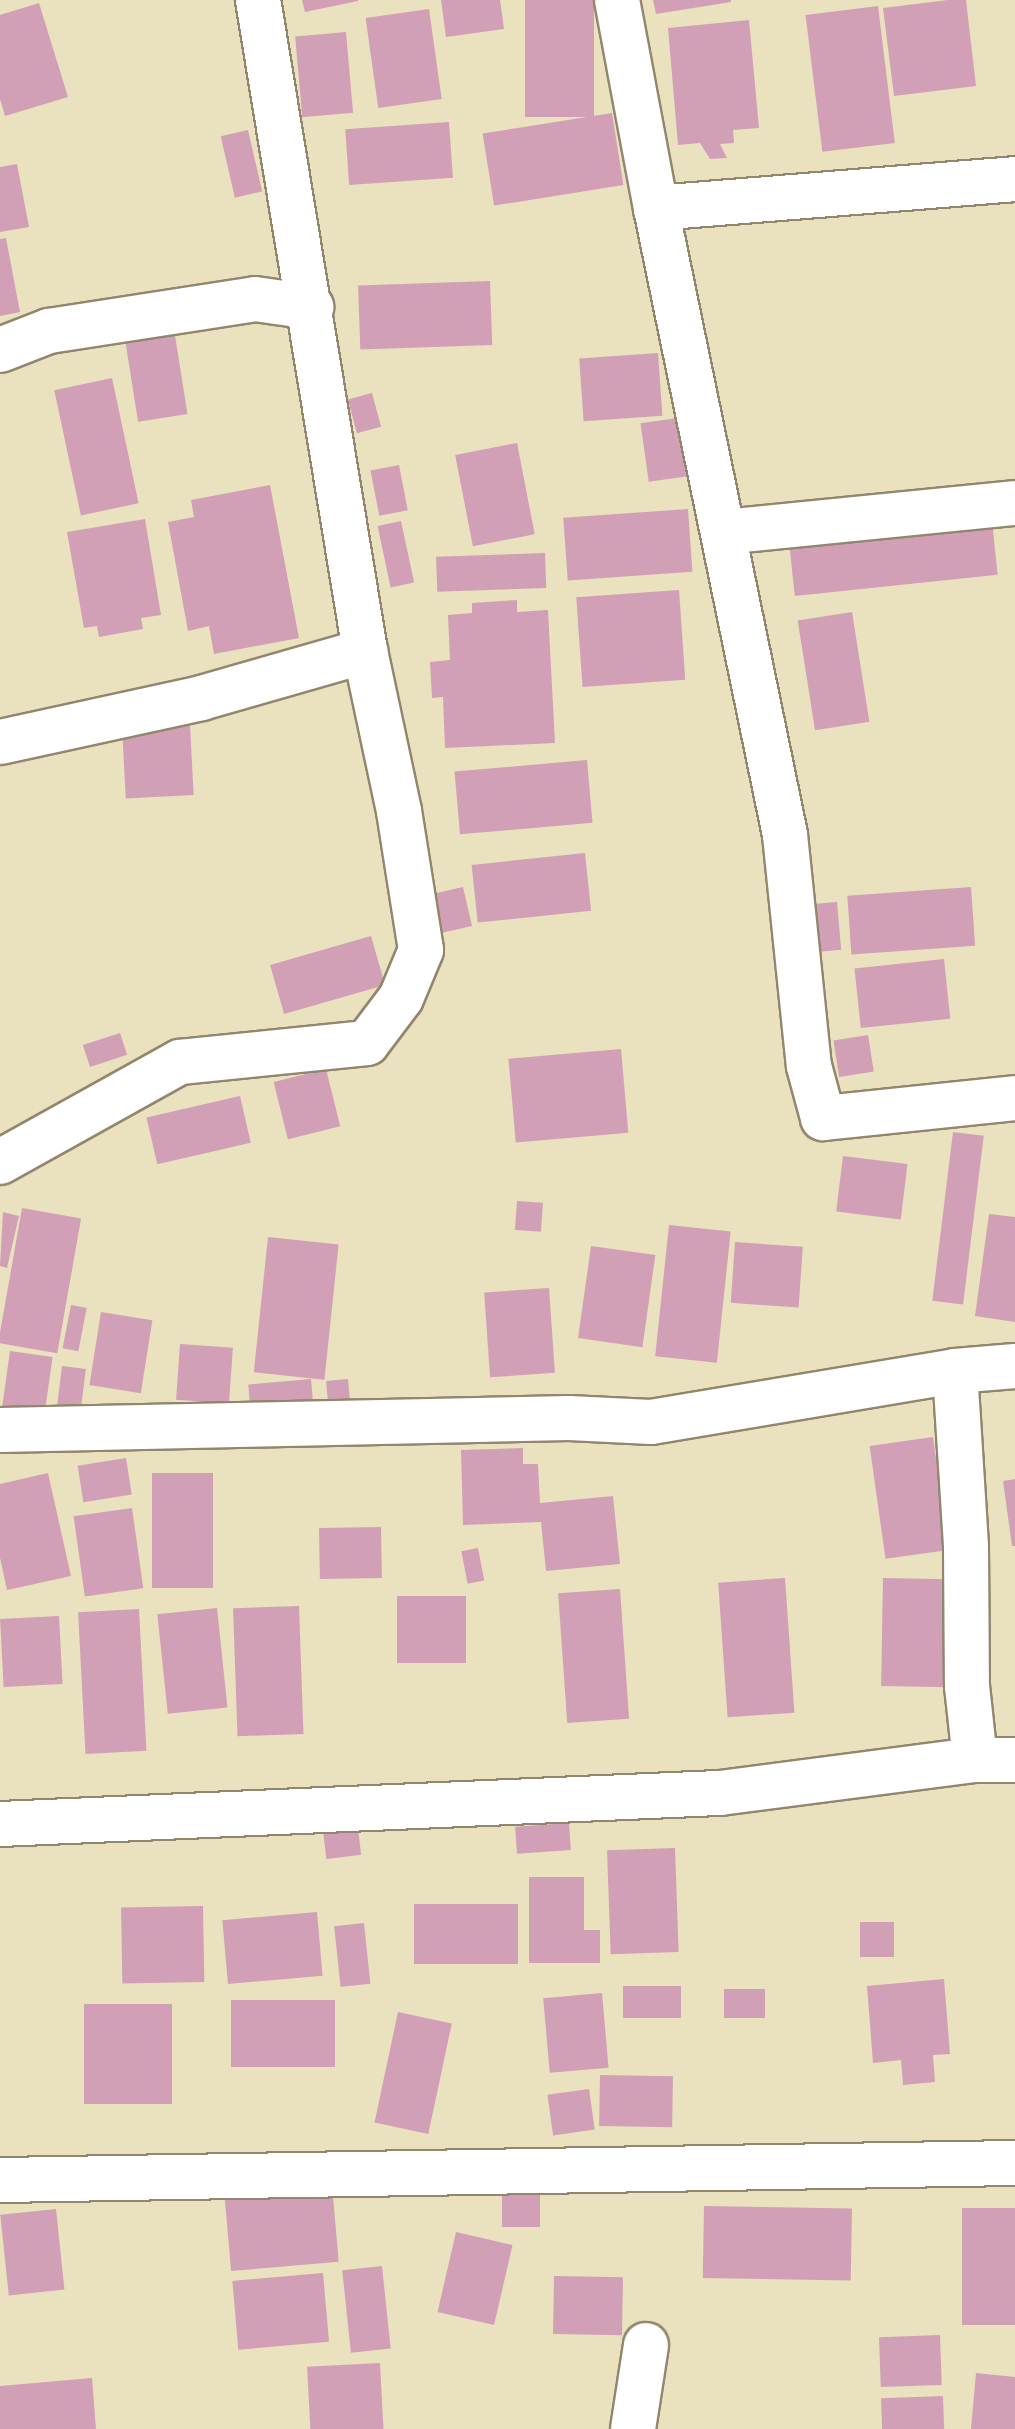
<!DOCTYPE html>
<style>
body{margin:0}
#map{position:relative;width:1015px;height:2429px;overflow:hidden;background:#eae1bf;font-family:"Comic Neue",sans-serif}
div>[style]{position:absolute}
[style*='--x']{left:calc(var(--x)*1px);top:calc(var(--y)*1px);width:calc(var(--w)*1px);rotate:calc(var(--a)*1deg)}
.building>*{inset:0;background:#d1a0b6;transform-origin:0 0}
.roads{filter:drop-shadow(2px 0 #92866e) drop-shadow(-2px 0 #92866e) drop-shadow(0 2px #92866e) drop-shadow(0 -2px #92866e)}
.minor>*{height:44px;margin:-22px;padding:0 22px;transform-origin:22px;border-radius:22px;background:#fff}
span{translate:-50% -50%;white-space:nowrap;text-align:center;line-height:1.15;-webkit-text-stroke:6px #f6f6f2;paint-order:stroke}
</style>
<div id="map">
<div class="building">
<i style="clip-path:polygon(302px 0,358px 0,358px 1px,305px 12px)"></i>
<i style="clip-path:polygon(441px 0,500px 0,504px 29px,446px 37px)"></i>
<i style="left:525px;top:0;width:69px;height:117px"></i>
<i style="clip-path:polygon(653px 0,731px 0,731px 2px,656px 14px)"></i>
<i style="clip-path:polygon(948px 0,966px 0,976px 86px,894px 96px,883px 8px)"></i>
<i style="clip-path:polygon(39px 3px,68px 97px,5px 116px,0 99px,0 15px)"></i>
<i style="left:878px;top:6px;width:138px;height:73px;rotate:83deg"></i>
<i style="left:429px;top:9px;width:91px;height:64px;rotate:82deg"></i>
<i style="clip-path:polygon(749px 20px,759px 128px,733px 130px,734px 143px,720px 144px,727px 158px,710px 159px,700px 143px,678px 145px,668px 28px)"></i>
<i style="left:346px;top:32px;width:81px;height:51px;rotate:85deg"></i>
<i style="left:612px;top:113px;width:73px;height:131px;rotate:81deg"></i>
<i style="left:449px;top:122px;width:56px;height:104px;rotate:86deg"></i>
<i style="left:248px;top:130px;width:63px;height:28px;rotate:77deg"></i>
<i style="clip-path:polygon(17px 164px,29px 227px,0 232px,0 167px)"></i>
<i style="clip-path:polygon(6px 238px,20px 312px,0 316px,0 239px)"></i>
<i style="left:490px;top:281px;width:64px;height:132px;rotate:88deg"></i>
<i style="left:174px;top:329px;width:86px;height:50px;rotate:81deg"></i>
<i style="left:658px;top:353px;width:63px;height:79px;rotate:86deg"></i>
<i style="left:112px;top:378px;width:128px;height:59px;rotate:78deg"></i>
<i style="left:372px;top:393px;width:35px;height:25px;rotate:75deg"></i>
<i style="left:692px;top:416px;width:59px;height:52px;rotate:82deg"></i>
<i style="left:517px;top:443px;width:93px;height:63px;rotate:79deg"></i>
<i style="left:399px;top:465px;width:46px;height:29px;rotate:79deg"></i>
<i style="clip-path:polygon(270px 485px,299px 638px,214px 654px,209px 626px,188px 631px,168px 522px,194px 517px,191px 500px)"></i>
<i style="left:688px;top:509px;width:63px;height:125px;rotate:86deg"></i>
<i style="clip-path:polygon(145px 519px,161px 615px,141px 618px,143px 629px,99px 637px,97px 626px,84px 628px,67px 532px)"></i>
<i style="left:401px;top:521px;width:63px;height:24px;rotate:78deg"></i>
<i style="left:992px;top:521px;width:54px;height:204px;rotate:84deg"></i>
<i style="left:545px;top:553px;width:35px;height:109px;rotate:88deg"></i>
<i style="left:679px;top:590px;width:90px;height:103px;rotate:86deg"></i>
<i style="clip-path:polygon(517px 600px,517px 612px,548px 610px,555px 743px,445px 748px,443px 697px,432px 698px,430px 662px,450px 660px,448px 615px,472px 613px,472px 603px)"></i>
<i style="left:852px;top:612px;width:111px;height:55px;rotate:81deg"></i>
<i style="left:190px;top:725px;width:70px;height:68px;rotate:87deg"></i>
<i style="left:587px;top:760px;width:63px;height:133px;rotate:85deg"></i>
<i style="left:585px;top:853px;width:58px;height:114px;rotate:84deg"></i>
<i style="left:463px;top:887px;width:40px;height:35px;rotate:77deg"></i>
<i style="left:971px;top:887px;width:59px;height:124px;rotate:86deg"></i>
<i style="left:837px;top:902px;width:48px;height:27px;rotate:85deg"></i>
<i style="left:371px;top:936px;width:51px;height:105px;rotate:74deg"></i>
<i style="left:944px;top:959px;width:60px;height:90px;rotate:84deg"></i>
<i style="left:120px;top:1033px;width:23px;height:39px;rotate:72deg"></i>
<i style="left:868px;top:1035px;width:37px;height:35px;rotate:81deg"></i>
<i style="left:621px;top:1049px;width:84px;height:113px;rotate:85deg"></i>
<i style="left:326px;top:1069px;width:59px;height:54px;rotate:76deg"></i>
<i style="left:240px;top:1096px;width:48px;height:96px;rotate:77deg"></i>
<i style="left:953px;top:1132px;width:31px;height:170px;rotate:7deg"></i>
<i style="left:843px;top:1156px;width:65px;height:56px;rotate:7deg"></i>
<i style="left:517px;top:1201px;width:26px;height:29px;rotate:4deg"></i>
<i style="left:22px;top:1208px;width:60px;height:137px;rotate:10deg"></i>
<i style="clip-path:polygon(3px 1212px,19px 1216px,7px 1268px,0 1266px)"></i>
<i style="clip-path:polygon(989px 1214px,1015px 1217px,1015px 1322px,975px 1316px)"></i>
<i style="left:669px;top:1225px;width:62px;height:132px;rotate:6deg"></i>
<i style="left:268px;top:1237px;width:71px;height:136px;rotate:6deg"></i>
<i style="left:735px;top:1242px;width:68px;height:61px;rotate:4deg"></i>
<i style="left:591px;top:1246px;width:65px;height:93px;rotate:8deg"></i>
<i style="left:549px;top:1288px;width:85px;height:65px;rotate:86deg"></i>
<i style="left:71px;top:1305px;width:16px;height:44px;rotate:11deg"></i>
<i style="left:101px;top:1312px;width:52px;height:74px;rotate:9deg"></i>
<i style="left:180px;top:1344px;width:53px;height:56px;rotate:4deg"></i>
<i style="left:10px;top:1351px;width:43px;height:64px;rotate:8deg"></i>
<i style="left:62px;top:1366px;width:24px;height:46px;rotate:7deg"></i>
<i style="left:311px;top:1379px;width:23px;height:63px;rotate:85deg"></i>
<i style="left:348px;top:1379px;width:23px;height:22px;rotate:85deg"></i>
<i style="left:933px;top:1437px;width:114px;height:64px;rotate:82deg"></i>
<i style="clip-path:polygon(523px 1448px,523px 1464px,538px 1464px,540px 1503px,613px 1496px,620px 1564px,546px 1571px,541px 1522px,463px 1525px,461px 1450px)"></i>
<i style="left:126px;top:1458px;width:37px;height:49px;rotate:81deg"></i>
<i style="clip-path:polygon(48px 1473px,71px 1576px,7px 1590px,0 1558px,0 1484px)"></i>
<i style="left:152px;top:1473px;width:61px;height:115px"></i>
<i style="clip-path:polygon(1015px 1479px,1015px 1546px,1012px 1546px,1003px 1481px)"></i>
<i style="left:132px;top:1508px;width:81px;height:59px;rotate:82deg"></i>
<i style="left:381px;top:1527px;width:51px;height:62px;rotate:89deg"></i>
<i style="left:478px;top:1548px;width:33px;height:17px;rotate:79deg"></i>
<i style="left:785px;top:1578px;width:135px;height:67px;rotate:86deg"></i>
<i style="left:883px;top:1578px;width:67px;height:108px;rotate:1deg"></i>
<i style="left:620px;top:1589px;width:130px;height:62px;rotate:86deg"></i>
<i style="left:397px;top:1596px;width:69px;height:67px"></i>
<i style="left:299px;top:1606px;width:128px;height:66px;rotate:88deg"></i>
<i style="left:217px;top:1608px;width:100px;height:60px;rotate:84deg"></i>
<i style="left:139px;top:1609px;width:142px;height:61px;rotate:87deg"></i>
<i style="left:59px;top:1616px;width:68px;height:59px;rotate:87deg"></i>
<i style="left:569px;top:1823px;width:27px;height:54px;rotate:86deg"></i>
<i style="left:358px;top:1829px;width:26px;height:35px;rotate:83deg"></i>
<i style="left:675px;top:1848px;width:104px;height:68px;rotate:88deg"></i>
<i style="clip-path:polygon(529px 1877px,584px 1877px,584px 1930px,600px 1930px,600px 1963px,529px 1963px)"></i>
<i style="left:414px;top:1904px;width:104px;height:60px"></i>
<i style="left:203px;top:1906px;width:76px;height:82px;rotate:89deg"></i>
<i style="left:317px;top:1912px;width:64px;height:95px;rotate:85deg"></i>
<i style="left:860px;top:1922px;width:34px;height:35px"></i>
<i style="left:364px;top:1923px;width:61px;height:30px;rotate:84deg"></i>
<i style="clip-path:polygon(944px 1979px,950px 2054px,933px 2055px,935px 2082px,903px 2085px,901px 2060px,873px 2063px,867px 1986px)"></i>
<i style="left:623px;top:1986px;width:58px;height:32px"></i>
<i style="left:765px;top:1989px;width:29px;height:41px;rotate:90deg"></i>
<i style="left:602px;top:1993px;width:75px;height:59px;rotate:85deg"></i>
<i style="left:335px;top:2000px;width:67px;height:104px;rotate:90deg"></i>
<i style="left:172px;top:2004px;width:100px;height:88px;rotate:90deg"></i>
<i style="left:398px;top:2012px;width:55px;height:113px;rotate:12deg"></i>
<i style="left:600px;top:2075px;width:73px;height:51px;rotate:1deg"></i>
<i style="left:589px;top:2089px;width:41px;height:42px;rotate:82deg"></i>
<i style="left:332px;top:2185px;width:77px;height:108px;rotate:85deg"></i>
<i style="left:502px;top:2187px;width:38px;height:40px"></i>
<i style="left:704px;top:2206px;width:148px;height:72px;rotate:1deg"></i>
<i style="left:1015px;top:2208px;width:117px;height:53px;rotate:90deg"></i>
<i style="left:56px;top:2209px;width:81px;height:56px;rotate:84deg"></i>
<i style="left:456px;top:2232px;width:58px;height:82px;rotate:13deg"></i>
<i style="left:382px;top:2266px;width:83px;height:40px;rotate:84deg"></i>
<i style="left:323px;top:2273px;width:69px;height:91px;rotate:85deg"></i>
<i style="left:554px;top:2276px;width:69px;height:58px;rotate:1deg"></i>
<i style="left:940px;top:2335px;width:50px;height:61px;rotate:88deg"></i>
<i style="left:380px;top:2363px;width:66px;height:73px;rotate:87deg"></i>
<i style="clip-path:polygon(976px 2373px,1015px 2377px,1015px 2429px,971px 2429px)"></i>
<i style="clip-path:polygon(92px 2378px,96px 2429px,0 2429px,0 2386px)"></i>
<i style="left:943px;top:2396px;width:33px;height:62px;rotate:88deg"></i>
</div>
<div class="roads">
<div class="minor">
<i style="--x:617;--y:0;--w:212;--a:79.4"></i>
<i style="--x:656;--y:208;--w:640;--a:78.37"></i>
<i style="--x:785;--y:835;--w:232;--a:84.1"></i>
<i style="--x:809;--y:1066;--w:54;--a:74.9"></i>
<i style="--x:823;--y:1118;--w:193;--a:-5.9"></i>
<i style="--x:656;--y:208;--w:360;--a:-4.6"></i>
<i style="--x:0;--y:350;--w:53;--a:-21.2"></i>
<i style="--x:49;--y:331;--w:208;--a:-8.8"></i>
<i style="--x:255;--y:299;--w:57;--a:8.1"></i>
<i style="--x:724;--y:532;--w:292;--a:-5.7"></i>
<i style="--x:0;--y:742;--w:206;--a:-12.3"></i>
<i style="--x:201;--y:698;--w:171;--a:-16"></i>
<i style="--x:0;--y:1162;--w:206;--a:-29.1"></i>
<i style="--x:180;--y:1062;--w:188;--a:-5.8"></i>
<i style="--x:367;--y:1043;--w:56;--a:-52.9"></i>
<i style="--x:401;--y:998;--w:52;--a:-67.4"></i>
<i style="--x:421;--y:950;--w:141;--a:-99"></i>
<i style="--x:399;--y:811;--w:164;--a:-102"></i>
<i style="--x:365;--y:651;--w:660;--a:-99.33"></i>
<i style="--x:955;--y:1371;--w:177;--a:86.4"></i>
<i style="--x:966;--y:1548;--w:138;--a:89.6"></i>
<i style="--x:967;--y:1686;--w:74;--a:83.8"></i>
<i style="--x:0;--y:1430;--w:569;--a:-1.21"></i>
<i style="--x:569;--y:1418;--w:82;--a:2.8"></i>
<i style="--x:651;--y:1422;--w:308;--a:-9.5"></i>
<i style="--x:955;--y:1371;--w:60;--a:-4.8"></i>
<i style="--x:0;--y:1824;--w:721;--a:-2.47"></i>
<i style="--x:720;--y:1793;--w:257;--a:-7.4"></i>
<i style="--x:975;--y:1760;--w:40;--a:0"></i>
<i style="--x:0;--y:2180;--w:1015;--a:-0.96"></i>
<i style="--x:633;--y:2429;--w:85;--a:-81.2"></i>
</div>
</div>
</div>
